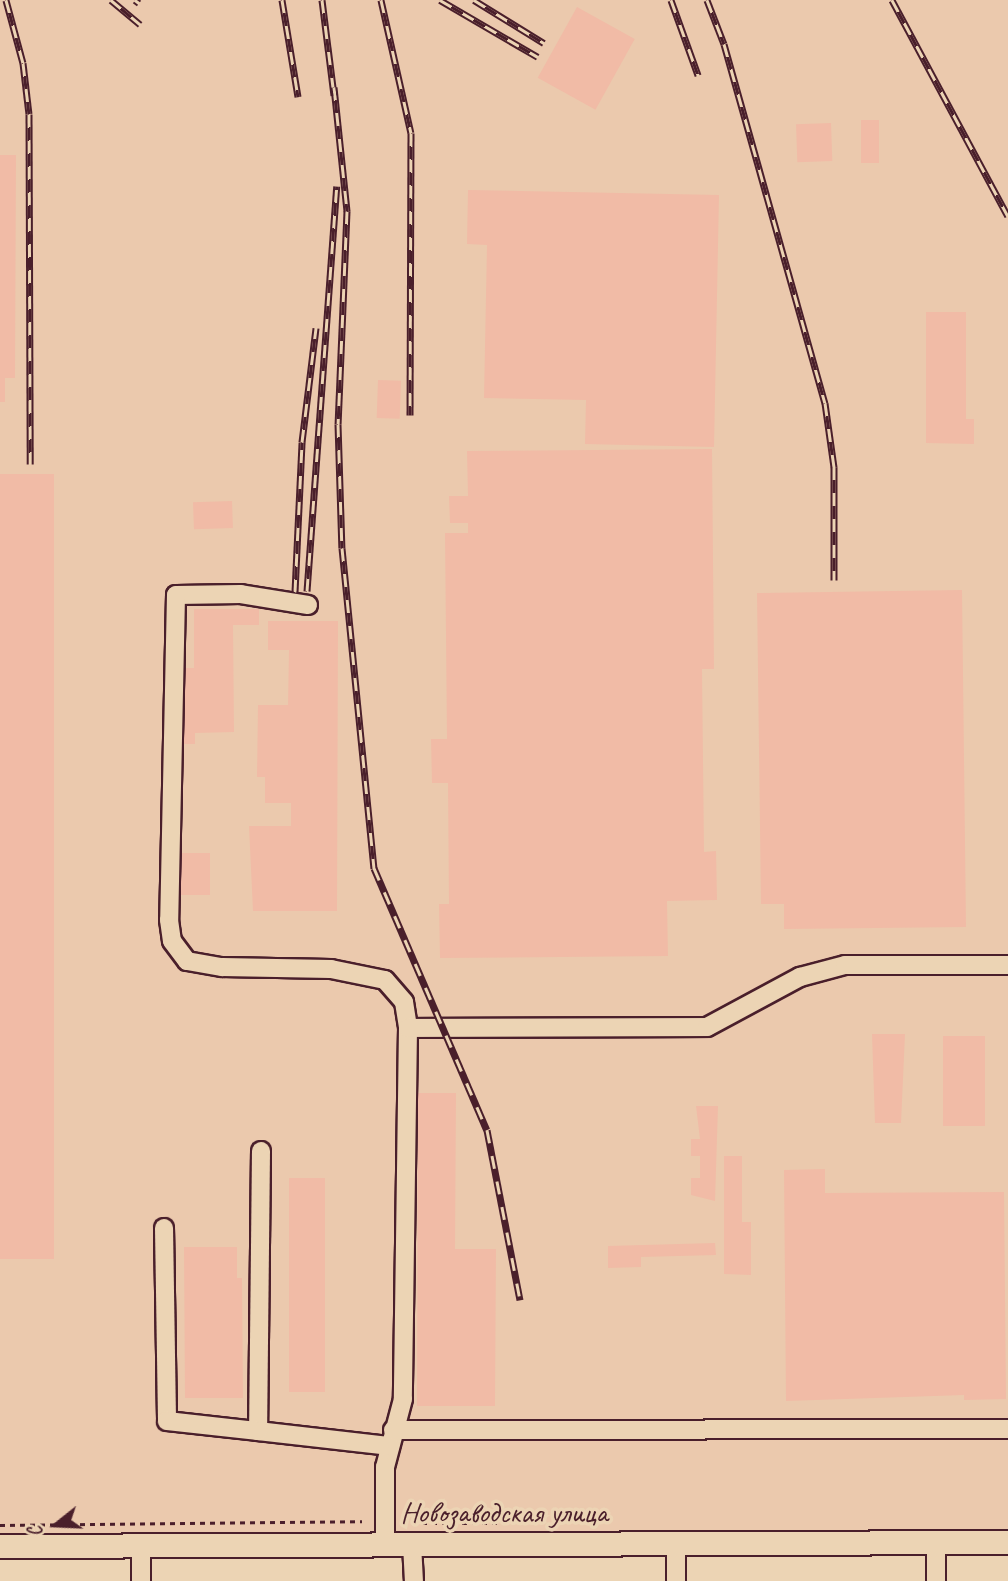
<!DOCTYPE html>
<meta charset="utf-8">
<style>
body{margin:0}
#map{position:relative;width:1008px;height:1581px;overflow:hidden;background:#ecd4b4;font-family:Caveat,sans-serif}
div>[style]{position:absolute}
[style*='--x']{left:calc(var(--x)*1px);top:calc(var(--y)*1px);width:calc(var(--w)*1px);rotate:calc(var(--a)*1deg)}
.built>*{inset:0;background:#ebc9ad;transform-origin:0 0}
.building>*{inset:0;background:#f1bba6;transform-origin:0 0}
.path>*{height:2.5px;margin-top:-1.25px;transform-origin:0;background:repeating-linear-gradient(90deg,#4a1f2b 0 5px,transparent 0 10px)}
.roads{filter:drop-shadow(2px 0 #4a1f2b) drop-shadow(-2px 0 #4a1f2b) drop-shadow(0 2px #4a1f2b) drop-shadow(0 -2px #4a1f2b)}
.minor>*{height:18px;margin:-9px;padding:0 9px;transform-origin:9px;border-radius:9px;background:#ecd4b4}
.major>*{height:23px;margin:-11.5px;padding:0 11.5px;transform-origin:11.5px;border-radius:11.5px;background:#ecd4b4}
.rail>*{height:7px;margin-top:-3.5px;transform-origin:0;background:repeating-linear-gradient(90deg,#ecd4b4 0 13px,#4a1f2b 0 26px);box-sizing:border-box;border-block:2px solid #4a1f2b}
span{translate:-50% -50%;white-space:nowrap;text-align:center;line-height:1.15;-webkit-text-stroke:7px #ecd4b4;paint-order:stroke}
.street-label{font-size:30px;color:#4a1f2b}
.north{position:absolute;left:21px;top:1490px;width:70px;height:70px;-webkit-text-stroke:5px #ecd4b4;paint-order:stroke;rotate:252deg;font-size:19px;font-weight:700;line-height:28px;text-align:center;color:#4a1f2b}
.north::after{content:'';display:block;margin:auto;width:24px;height:32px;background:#4a1f2b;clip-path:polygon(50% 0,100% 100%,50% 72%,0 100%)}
</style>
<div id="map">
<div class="built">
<i style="left:0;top:0;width:1008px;height:1546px"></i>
</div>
<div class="building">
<i style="left:577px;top:7px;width:66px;height:81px;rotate:29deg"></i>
<i style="left:861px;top:120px;width:18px;height:43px"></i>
<i style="left:831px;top:123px;width:38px;height:35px;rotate:88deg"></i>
<i style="clip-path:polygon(0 155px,16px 155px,15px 378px,5px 378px,5px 402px,0 402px)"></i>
<i style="clip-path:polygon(468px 190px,719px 195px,714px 447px,585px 444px,586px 400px,484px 398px,487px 245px,467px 244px)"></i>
<i style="clip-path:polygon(926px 312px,966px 312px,966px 419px,974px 419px,974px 444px,926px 443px)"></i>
<i style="left:378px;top:380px;width:23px;height:38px;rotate:2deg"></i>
<i style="clip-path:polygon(712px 449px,714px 669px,702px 669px,704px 852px,716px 851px,717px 900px,667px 901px,668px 956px,440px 958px,439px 904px,449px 904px,448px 783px,432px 783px,431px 739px,447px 739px,445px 533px,468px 533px,468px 523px,450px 523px,449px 496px,468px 496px,467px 451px)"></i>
<i style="left:0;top:474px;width:54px;height:785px"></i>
<i style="left:232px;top:501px;width:27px;height:39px;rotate:88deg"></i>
<i style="clip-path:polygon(962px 590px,966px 927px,784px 929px,784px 904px,761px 904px,757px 593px)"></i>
<i style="clip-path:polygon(194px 609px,259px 609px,259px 625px,233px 625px,234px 732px,195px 733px,195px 744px,181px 744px,181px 668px,194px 668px)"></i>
<i style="clip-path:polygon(268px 621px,338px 621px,337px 911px,253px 911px,249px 826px,291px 826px,291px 803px,265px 803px,265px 777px,257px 777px,258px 705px,288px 705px,289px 650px,268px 650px)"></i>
<i style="left:181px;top:853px;width:29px;height:42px"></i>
<i style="clip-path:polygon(872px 1034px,905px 1034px,901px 1123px,875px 1123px)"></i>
<i style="left:943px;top:1036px;width:42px;height:90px"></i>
<i style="clip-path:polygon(418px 1093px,456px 1093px,455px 1249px,496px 1249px,495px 1406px,417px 1406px)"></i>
<i style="clip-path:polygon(696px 1106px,718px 1106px,715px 1201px,691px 1195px,691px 1178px,700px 1178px,700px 1156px,691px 1156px,691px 1139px,700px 1139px)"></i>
<i style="clip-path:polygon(724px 1156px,742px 1156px,742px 1222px,751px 1222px,751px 1275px,724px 1274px)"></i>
<i style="clip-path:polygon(825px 1169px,825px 1193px,1004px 1192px,1006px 1399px,964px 1400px,964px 1395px,786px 1401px,784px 1170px)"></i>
<i style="left:289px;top:1178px;width:36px;height:214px"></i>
<i style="clip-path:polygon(715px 1243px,716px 1255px,641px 1257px,641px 1267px,608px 1268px,608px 1246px)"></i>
<i style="clip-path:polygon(184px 1247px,237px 1247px,237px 1278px,242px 1278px,243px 1398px,185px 1398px)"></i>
</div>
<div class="path">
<i style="--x:402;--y:1524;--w:95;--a:0"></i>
<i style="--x:0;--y:1525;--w:362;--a:-0.6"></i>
</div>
<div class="roads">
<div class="minor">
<i style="--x:308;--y:605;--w:68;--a:-170.7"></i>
<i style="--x:241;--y:594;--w:65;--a:179.1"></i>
<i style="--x:176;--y:595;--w:325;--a:91.2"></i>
<i style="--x:169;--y:920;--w:21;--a:82"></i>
<i style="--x:172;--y:941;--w:25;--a:53"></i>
<i style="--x:187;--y:961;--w:36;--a:10"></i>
<i style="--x:222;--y:967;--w:109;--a:1.1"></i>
<i style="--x:331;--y:969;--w:55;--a:11.5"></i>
<i style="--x:385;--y:980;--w:29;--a:49"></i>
<i style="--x:404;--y:1002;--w:26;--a:81"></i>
<i style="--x:408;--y:1028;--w:371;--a:90.8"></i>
<i style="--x:403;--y:1399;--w:70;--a:104.8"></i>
<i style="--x:385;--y:1467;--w:77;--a:90"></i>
<i style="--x:408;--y:1028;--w:299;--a:-0.2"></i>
<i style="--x:707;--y:1027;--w:106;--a:-28.3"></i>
<i style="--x:800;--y:977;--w:47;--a:-14.9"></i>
<i style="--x:845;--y:965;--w:163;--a:0"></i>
<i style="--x:261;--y:1151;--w:280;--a:90.6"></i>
<i style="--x:258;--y:1431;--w:133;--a:6.5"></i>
<i style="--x:164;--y:1228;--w:193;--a:89.1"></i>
<i style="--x:167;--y:1421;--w:92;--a:6.3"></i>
<i style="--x:393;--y:1430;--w:615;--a:-0.09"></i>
<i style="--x:676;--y:1543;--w:38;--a:90"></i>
<i style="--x:936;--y:1543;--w:38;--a:90"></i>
<i style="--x:412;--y:1544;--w:37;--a:87"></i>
<i style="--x:141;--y:1581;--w:36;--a:-90"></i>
</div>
<div class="major">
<i style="--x:0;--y:1546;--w:1008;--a:-0.23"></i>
</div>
</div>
<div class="rail">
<i style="--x:6;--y:0;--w:65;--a:74.9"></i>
<i style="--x:23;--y:63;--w:51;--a:83.3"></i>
<i style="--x:29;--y:114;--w:350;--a:89.8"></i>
<i style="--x:111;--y:0;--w:38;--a:40"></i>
<i style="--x:135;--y:0;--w:5;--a:37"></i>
<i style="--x:282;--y:0;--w:98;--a:80.6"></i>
<i style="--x:322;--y:0;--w:96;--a:82.8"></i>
<i style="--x:381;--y:0;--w:136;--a:77.3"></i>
<i style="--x:411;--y:133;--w:282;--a:90.2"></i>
<i style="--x:440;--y:0;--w:113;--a:30.2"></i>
<i style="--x:474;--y:0;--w:82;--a:31.6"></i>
<i style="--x:671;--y:0;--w:80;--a:70.2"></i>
<i style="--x:707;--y:0;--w:47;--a:68.9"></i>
<i style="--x:724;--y:44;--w:373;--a:74.3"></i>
<i style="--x:825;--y:403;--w:65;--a:82"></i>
<i style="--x:834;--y:467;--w:113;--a:90"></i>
<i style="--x:892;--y:0;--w:245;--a:61.8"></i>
<i style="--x:334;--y:87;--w:125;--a:84"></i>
<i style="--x:347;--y:211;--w:213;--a:92.4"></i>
<i style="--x:338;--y:424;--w:124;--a:88.2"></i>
<i style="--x:342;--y:548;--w:322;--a:84.3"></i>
<i style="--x:374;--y:868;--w:285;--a:66.7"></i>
<i style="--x:487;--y:1130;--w:173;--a:79"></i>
<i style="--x:307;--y:591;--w:406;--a:-85.8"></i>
<i style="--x:295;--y:592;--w:150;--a:-87.3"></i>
<i style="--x:302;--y:442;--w:115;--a:-83"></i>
</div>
<div class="street-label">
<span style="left:504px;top:1512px">Новозаводская улица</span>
</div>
<div class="north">С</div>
</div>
